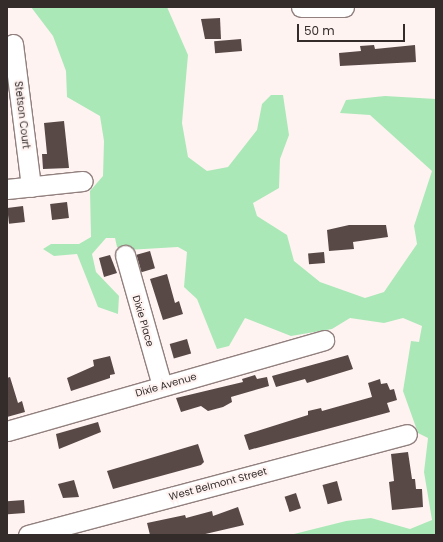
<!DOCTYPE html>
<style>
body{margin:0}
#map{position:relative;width:443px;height:542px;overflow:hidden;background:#fef3f1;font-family:Poppins,sans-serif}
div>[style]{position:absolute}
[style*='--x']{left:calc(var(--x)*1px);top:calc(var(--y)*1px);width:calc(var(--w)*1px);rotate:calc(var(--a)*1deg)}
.green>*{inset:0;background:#abe8b7}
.building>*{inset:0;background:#584946;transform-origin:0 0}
.roads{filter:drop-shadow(1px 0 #91807e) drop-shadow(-1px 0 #91807e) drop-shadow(0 1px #91807e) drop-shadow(0 -1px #91807e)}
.minor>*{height:19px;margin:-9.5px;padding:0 9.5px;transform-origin:9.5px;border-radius:9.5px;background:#fff}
span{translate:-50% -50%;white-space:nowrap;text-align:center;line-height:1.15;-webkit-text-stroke:4px #fef3f1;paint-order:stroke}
.street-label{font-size:10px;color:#332c2b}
.frame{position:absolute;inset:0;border:8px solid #332c2b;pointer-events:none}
.scale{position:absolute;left:297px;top:24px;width:108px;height:18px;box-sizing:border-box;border:2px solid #332c2b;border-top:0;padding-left:5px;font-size:12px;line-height:14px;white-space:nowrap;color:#332c2b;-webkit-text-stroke:3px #fef3f1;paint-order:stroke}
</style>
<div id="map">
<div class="green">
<i style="clip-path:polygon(31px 7px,167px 7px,188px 55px,182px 123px,188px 157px,207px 171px,228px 167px,257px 130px,262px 104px,271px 95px,283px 95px,289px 135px,280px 159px,279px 188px,253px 203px,257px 216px,287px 235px,294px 261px,320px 282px,365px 298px,384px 292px,417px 244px,414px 226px,432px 171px,370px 115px,340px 113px,346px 100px,385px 96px,436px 99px,436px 535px,290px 535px,346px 521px,371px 518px,410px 529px,432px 520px,424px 472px,428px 438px,418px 433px,403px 391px,411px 341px,419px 342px,422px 326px,403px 318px,384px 323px,350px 318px,332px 329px,291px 336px,245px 318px,229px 346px,217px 349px,197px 299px,184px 287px,187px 252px,178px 247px,127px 250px,117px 247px,115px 238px,106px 238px,92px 254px,96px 272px,119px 296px,118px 314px,98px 307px,77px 254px,54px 256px,43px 249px,51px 244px,79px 244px,91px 237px,90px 191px,103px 176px,104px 141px,100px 116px,67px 97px,66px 71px,53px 36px)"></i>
</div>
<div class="building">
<i style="clip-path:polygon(220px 18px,221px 39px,205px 39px,201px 19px)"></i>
<i style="left:241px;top:39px;width:12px;height:27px;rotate:85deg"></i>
<i style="clip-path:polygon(374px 45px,375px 49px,415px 45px,416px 62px,340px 66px,339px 53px,361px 51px,360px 46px)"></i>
<i style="clip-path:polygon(64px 121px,69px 168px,43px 169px,42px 154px,47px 154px,44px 123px)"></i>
<i style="left:67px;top:202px;width:16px;height:17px;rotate:83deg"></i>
<i style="left:23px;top:206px;width:16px;height:16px;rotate:83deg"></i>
<i style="clip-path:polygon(349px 225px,386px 225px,388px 237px,353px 242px,354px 249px,329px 251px,327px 230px)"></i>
<i style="left:150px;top:251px;width:18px;height:14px;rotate:74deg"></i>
<i style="left:324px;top:252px;width:11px;height:16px;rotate:85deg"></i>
<i style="clip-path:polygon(110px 255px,117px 273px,104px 277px,99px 258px)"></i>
<i style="clip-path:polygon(167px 274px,175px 303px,179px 301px,183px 314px,163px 320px,150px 279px)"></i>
<i style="left:187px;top:339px;width:15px;height:18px;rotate:74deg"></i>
<i style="clip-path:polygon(348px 355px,353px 369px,307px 383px,305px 379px,276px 387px,272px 376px)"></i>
<i style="clip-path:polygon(110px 356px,115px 374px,110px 375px,110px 378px,71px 391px,67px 378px,94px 366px,93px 360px)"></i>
<i style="clip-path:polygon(255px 375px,257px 379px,267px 377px,269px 386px,231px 397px,232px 402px,223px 407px,208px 411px,201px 406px,181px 412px,176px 398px,243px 382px,242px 379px)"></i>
<i style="clip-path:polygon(10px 377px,18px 403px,22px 401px,25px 412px,7px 417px,7px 378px)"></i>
<i style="clip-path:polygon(380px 379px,381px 384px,387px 383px,390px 390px,394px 389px,397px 400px,387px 403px,390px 412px,249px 450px,244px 435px,308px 415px,308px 411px,321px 408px,322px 411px,372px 397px,368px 383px)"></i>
<i style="clip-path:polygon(98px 422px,101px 432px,59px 449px,56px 434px)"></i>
<i style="clip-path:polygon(198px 444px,204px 462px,201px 465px,113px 489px,107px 471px)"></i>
<i style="clip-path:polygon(408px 452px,412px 479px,415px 479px,416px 489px,422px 489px,423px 507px,392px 510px,389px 482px,394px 481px,391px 454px)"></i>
<i style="clip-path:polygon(74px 480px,79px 497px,63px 498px,58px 484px)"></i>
<i style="left:337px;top:481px;width:20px;height:15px;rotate:75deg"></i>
<i style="left:296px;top:493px;width:16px;height:12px;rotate:72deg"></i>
<i style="left:24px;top:500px;width:13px;height:17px;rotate:86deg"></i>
<i style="clip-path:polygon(238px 507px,244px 525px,201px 535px,150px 535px,147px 523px,185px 515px,186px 518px,212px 511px,213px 516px)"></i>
</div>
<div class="roads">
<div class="minor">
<i style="--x:301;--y:7;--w:43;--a:0"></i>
<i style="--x:13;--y:44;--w:144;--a:82.8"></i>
<i style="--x:7;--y:189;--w:76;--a:-6"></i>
<i style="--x:125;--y:255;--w:136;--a:74.2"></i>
<i style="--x:7;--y:431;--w:330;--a:-16"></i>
<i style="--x:28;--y:535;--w:392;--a:-14.9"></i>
</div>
</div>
<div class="street-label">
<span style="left:22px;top:115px;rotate:83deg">Stetson Court</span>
<span style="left:143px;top:321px;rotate:74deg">Dixie Place</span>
<span style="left:166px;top:385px;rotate:-16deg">Dixie Avenue</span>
<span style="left:218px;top:484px;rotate:-15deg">West Belmont Street</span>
</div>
<div class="frame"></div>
<div class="scale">50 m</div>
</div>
